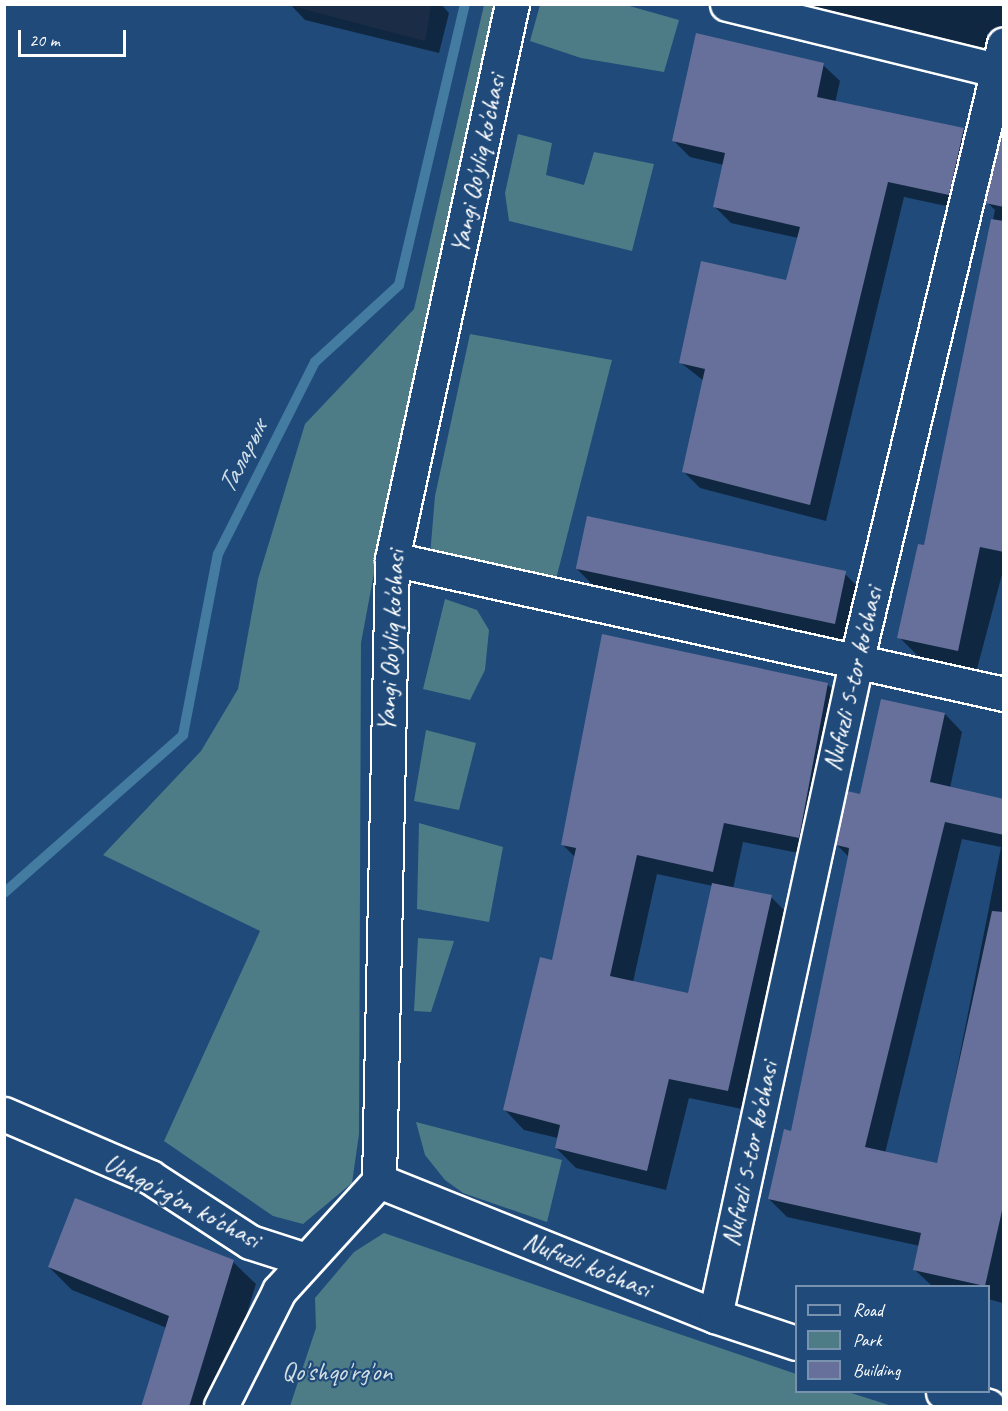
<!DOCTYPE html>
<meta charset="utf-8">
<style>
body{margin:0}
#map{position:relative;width:1008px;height:1411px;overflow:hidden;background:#1f4a7a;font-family:Caveat,sans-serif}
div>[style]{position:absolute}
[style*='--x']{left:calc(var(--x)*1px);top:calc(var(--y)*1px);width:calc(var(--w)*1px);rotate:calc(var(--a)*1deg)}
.built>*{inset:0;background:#345584}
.green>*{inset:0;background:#4d7c86}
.shadow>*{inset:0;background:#0007}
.stream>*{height:10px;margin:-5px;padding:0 5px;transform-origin:5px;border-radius:5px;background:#447ba0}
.building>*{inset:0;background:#66709a;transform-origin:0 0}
.roads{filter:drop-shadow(2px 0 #fff) drop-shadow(-2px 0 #fff) drop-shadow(0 2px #fff) drop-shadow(0 -2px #fff)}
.street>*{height:33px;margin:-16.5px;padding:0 16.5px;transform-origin:16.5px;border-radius:16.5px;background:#1f4a7a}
.secondary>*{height:33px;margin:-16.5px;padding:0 16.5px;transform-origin:16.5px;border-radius:16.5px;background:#1f4a7a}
span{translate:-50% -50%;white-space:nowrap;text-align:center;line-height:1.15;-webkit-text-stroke:4.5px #1f4a7a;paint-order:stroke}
.street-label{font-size:26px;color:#fff}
.park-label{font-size:26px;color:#d2dee1}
.water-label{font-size:27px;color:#d0dee7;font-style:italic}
.frame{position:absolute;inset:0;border:6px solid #fff;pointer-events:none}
.legend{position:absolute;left:795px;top:1285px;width:195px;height:108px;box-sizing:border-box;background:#1f4a7a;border:2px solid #7992af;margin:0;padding:8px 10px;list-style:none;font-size:18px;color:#fff}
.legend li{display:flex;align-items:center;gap:12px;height:30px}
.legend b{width:30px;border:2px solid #7992af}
.scale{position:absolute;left:18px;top:30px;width:108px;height:27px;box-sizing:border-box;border:3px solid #fff;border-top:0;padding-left:8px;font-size:18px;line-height:21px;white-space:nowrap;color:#fff;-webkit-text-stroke:4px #1f4a7a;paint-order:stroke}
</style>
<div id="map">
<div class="built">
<i style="clip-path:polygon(288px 5px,431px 5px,425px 41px)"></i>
</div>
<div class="green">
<i style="clip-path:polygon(484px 5px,497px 5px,391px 482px,361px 643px,359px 1134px,352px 1183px,303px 1224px,273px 1216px,164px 1141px,260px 931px,103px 855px,201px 751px,238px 689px,258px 579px,305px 424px,414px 309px)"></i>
<i style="clip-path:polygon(540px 5px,626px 5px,679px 20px,664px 72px,581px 58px,530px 41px)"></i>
<i style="clip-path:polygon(518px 134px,552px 143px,546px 175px,584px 185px,594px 152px,654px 164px,632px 251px,509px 221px,505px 193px)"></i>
<i style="clip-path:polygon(470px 334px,612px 360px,555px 583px,430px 556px,435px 496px)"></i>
<i style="clip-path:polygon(445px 599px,477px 610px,489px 630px,485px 670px,470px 700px,423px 689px)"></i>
<i style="clip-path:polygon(426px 730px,476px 743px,459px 810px,414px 801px)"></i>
<i style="clip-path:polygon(419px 823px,503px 847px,489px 922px,417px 909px)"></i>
<i style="clip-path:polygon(418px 938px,454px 941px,431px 1012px,414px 1011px)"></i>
<i style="clip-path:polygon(416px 1122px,562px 1160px,547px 1222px,463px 1193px,445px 1180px,425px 1155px)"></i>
<i style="clip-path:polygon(384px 1233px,796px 1374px,796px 1392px,848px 1392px,892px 1406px,290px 1406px,316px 1328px,315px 1298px,354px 1252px)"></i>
</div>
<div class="shadow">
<i style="clip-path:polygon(290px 4px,441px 4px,449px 13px,439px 53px,305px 20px)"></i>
<i style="clip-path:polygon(776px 4px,1004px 4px,1004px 44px,1001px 54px)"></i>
<i style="clip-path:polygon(823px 65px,840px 81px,835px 103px,964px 130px,980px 146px,965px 210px,904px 197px,826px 521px,700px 488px,684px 472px,704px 381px,681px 363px,787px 281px,798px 238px,731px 223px,715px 207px,724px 165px,690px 157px,674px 141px)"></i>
<i style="clip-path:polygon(1004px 138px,1004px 567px,977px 669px,919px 657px,899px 637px,925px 547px,995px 210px,987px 202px)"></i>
<i style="clip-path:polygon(577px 569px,845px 574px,864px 593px,853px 643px,596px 588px)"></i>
<i style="clip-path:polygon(evenodd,827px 684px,847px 704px,819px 857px,743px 842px,733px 889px,771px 897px,791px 917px,747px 1110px,689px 1098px,666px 1190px,576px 1168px,556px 1148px,558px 1138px,524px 1130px,504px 1109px,553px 962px,576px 858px,562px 844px,827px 684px,657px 874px,713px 886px,689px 994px,633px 982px,657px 874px)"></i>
<i style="clip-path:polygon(evenodd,945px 714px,962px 732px,950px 788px,1004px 800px,1003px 1303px,988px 1299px,988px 1286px,932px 1286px,915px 1270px,920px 1246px,787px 1217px,769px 1199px,792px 1132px,849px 857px,837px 845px,861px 796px,945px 714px,962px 839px,1001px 847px,938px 1165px,885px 1153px,962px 839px)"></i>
<i style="clip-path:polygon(233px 1262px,256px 1284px,218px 1406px,142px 1406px,167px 1328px,72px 1290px,49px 1267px)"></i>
</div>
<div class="stream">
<i style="--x:4;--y:893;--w:239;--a:-41.4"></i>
<i style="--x:183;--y:735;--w:184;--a:-79.1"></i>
<i style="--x:218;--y:554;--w:215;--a:-63.2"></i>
<i style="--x:315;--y:362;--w:114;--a:-42.5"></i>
<i style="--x:399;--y:285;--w:289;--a:-76.8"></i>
</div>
<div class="building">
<i style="clip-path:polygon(696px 33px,824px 63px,817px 97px,964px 128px,949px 195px,888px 182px,810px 505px,682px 472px,705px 369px,679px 363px,701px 261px,786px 280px,800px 227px,713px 207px,725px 153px,672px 141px)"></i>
<i style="clip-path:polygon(1001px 136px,1004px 137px,1004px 207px,985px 203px)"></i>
<i style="clip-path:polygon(991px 219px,1004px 221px,1004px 552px,980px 547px,958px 651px,897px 638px,918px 544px,924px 545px)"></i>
<i style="left:587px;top:516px;width:265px;height:54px;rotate:12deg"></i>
<i style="clip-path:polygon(602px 634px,828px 683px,799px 838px,724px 823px,713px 872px,637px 855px,610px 976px,688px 993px,712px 883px,772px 895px,728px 1091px,669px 1079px,647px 1171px,555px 1148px,560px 1125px,503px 1110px,540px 957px,552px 960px,576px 848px,561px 845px)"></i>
<i style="clip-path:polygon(881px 699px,945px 713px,930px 782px,1004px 799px,1004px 835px,945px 822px,865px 1147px,937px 1163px,992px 911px,1004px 912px,1004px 1202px,985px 1286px,913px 1270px,921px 1233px,768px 1199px,784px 1129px,791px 1131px,848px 856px,849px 848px,836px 845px,847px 791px,860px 794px)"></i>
<i style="clip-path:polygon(75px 1198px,234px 1260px,189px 1407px,141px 1407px,169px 1316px,48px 1267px)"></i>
</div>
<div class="roads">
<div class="street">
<i style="--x:727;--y:4;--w:285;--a:13.8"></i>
<i style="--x:392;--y:559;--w:627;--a:12.44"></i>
<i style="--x:4;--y:1114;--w:159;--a:23.3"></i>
<i style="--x:150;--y:1177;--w:119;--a:33"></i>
<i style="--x:250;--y:1242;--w:56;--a:17.8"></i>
<i style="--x:379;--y:1181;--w:362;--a:21.9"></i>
<i style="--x:715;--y:1316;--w:85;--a:18.4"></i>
<i style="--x:715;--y:1316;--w:673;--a:-77.82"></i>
<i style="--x:857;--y:658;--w:631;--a:-76.54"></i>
<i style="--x:943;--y:1392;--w:47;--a:17.3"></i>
</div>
<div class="secondary">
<i style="--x:221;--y:1406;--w:129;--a:-63.2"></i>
<i style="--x:279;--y:1291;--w:149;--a:-47.7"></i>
<i style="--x:379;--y:1181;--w:622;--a:-88.8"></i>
<i style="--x:392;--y:559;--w:568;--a:-77.8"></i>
</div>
</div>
<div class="street-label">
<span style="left:478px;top:164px;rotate:-78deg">Yangi Qo'yliq ko'chasi</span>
<span style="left:391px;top:641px;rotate:-87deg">Yangi Qo'yliq ko'chasi</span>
<span style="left:853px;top:679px;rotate:-77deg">Nufuzli 5-tor ko'chasi</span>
<span style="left:750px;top:1154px;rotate:-78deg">Nufuzli 5-tor ko'chasi</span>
<span style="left:182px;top:1201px;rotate:28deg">Uchqo'rg'on ko'chasi</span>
<span style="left:587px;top:1265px;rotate:22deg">Nufuzli ko'chasi</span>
</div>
<div class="park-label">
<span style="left:337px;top:1372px">Qo'shqo'rg'on</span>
</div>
<div class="water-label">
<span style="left:242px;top:457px;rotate:-63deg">Таларык</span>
</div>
<div class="frame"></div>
<ul class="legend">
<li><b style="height:8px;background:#1f4a7a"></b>Road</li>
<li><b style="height:16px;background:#4d7c86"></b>Park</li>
<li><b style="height:16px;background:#66709a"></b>Building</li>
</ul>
<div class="scale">20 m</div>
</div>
